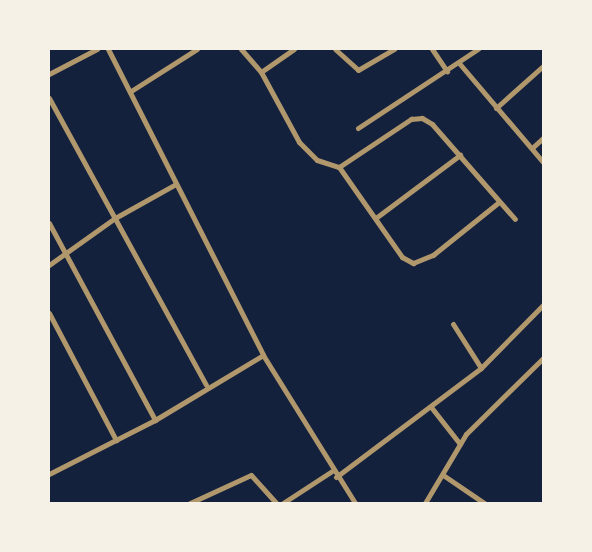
<!DOCTYPE html>
<style>
body{margin:0}
#map{position:relative;width:592px;height:552px;overflow:hidden;background:#14213d;font-family:"Work Sans",sans-serif}
div>[style]{position:absolute}
[style*='--x']{left:calc(var(--x)*1px);top:calc(var(--y)*1px);width:calc(var(--w)*1px);rotate:calc(var(--a)*1deg)}
.minor>*{height:5px;margin:-2.5px;padding:0 2.5px;transform-origin:2.5px;border-radius:2.5px;background:#b1986c}
span{translate:-50% -50%;white-space:nowrap;text-align:center;line-height:1.15;-webkit-text-stroke:4px #f6f1e7;paint-order:stroke}
.frame{position:absolute;inset:0;border:50px solid #f6f1e7;pointer-events:none}
</style>
<div id="map">
<div class="minor">
<i style="--x:108;--y:49;--w:343;--a:63.1"></i>
<i style="--x:263;--y:355;--w:174;--a:58.1"></i>
<i style="--x:241;--y:49;--w:30;--a:49"></i>
<i style="--x:261;--y:72;--w:80;--a:61.5"></i>
<i style="--x:299;--y:142;--w:25;--a:45"></i>
<i style="--x:317;--y:160;--w:23;--a:18"></i>
<i style="--x:339;--y:167;--w:87;--a:-33.7"></i>
<i style="--x:411;--y:119;--w:11;--a:-5"></i>
<i style="--x:422;--y:118;--w:12;--a:31"></i>
<i style="--x:432;--y:124;--w:126;--a:48.9"></i>
<i style="--x:335;--y:49;--w:31;--a:42"></i>
<i style="--x:358;--y:70;--w:42;--a:-30.3"></i>
<i style="--x:432;--y:49;--w:27;--a:56"></i>
<i style="--x:459;--y:63;--w:130;--a:49.7"></i>
<i style="--x:261;--y:72;--w:40;--a:-34.9"></i>
<i style="--x:49;--y:74;--w:54;--a:-27.5"></i>
<i style="--x:131;--y:91;--w:78;--a:-32.5"></i>
<i style="--x:49;--y:98;--w:327;--a:61.3"></i>
<i style="--x:496;--y:108;--w:63;--a:-41.8"></i>
<i style="--x:358;--y:128;--w:144;--a:-33.4"></i>
<i style="--x:532;--y:148;--w:15;--a:-42"></i>
<i style="--x:339;--y:167;--w:110;--a:55"></i>
<i style="--x:402;--y:257;--w:13;--a:29"></i>
<i style="--x:413;--y:263;--w:22;--a:-22"></i>
<i style="--x:433;--y:255;--w:85;--a:-38.8"></i>
<i style="--x:377;--y:217;--w:104;--a:-36.8"></i>
<i style="--x:49;--y:223;--w:224;--a:61.7"></i>
<i style="--x:49;--y:265;--w:81;--a:-35.5"></i>
<i style="--x:115;--y:218;--w:68;--a:-29.2"></i>
<i style="--x:49;--y:313;--w:144;--a:62.2"></i>
<i style="--x:453;--y:324;--w:52;--a:57.5"></i>
<i style="--x:431;--y:407;--w:47;--a:51.9"></i>
<i style="--x:49;--y:474;--w:119;--a:-27"></i>
<i style="--x:155;--y:420;--w:126;--a:-31"></i>
<i style="--x:443;--y:475;--w:50;--a:34.3"></i>
<i style="--x:336;--y:477;--w:181;--a:-36.9"></i>
<i style="--x:481;--y:368;--w:88;--a:-45.5"></i>
<i style="--x:190;--y:503;--w:67;--a:-24.7"></i>
<i style="--x:251;--y:475;--w:38;--a:48"></i>
<i style="--x:283;--y:503;--w:59;--a:-33.1"></i>
<i style="--x:425;--y:503;--w:80;--a:-59.3"></i>
<i style="--x:466;--y:434;--w:108;--a:-44.6"></i>
</div>
<div class="frame"></div>
</div>
